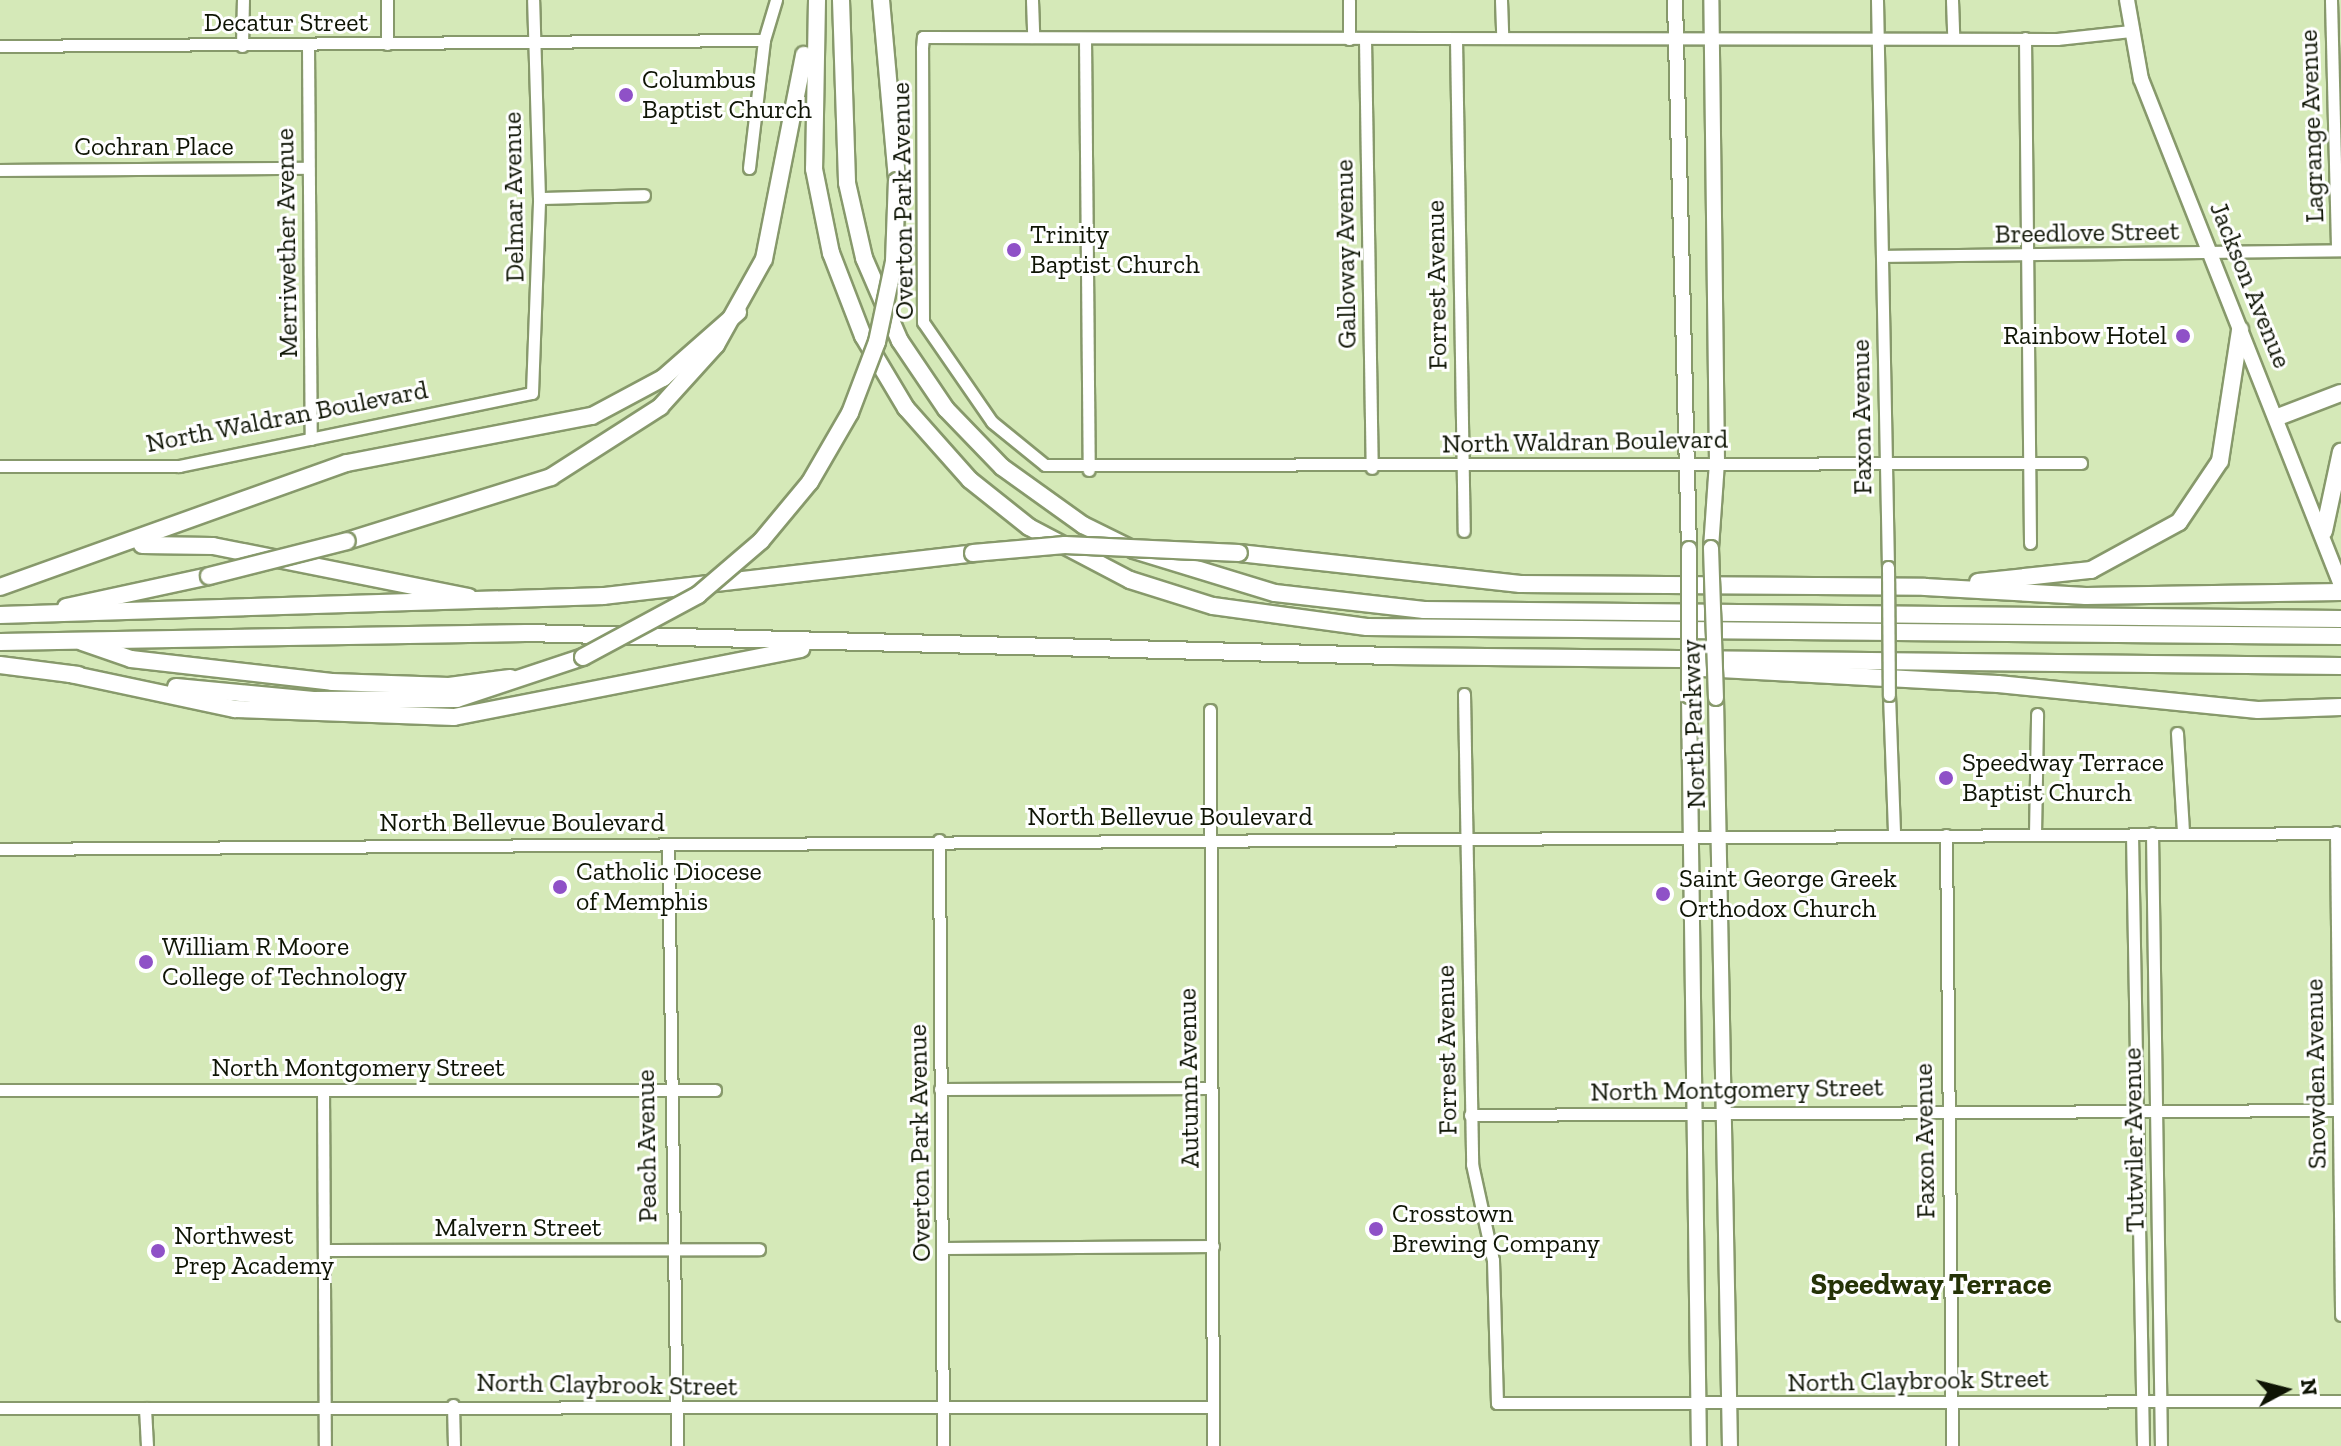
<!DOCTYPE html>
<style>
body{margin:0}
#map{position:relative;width:2341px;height:1446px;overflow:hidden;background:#d5e9b8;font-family:"Zilla Slab",serif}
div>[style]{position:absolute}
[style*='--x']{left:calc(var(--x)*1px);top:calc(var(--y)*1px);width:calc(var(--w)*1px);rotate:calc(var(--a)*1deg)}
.roads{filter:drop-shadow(2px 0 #87996b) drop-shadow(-2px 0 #87996b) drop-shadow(0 2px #87996b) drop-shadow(0 -2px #87996b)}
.minor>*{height:11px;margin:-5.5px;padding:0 5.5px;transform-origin:5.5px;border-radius:5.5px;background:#fff}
.major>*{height:14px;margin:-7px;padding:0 7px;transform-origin:7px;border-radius:7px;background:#fff}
.highway>*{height:16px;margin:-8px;padding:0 8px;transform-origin:8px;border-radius:8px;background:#fff}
.bridges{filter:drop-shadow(2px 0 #87996b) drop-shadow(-2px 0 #87996b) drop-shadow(0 2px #87996b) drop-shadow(0 -2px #87996b)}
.minor-bridge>*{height:11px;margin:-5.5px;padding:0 5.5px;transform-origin:5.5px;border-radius:5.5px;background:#fff}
.major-bridge>*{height:14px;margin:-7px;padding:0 7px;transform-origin:7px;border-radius:7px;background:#fff}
.highway-bridge>*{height:16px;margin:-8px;padding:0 8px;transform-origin:8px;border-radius:8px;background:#fff}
.dots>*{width:22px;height:22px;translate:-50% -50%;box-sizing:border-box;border:4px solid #fff;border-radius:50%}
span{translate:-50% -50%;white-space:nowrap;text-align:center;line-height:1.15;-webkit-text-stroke:6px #fff;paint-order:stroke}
.street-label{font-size:26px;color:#0e1404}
.poi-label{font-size:26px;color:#0e1404}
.left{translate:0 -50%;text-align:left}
.right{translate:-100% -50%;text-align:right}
.quarter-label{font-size:30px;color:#253307;font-weight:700}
.north{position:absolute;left:2245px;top:1350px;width:80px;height:80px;-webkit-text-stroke:6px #fff;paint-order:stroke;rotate:83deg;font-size:22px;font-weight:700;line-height:32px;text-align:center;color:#0e1404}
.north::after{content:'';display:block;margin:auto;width:28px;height:36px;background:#0e1404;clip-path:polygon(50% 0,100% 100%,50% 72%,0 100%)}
</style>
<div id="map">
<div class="roads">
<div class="minor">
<i style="--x:387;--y:0;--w:44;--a:90"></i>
<i style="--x:1032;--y:0;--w:37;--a:88"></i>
<i style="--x:1349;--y:0;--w:39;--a:90"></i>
<i style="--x:1501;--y:0;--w:38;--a:88"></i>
<i style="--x:1877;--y:0;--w:567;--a:88.89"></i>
<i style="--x:1952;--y:0;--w:38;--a:88"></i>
<i style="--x:2331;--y:0;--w:250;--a:88.6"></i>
<i style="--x:1085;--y:38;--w:432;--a:89.5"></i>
<i style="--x:2025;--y:38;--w:505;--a:89.43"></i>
<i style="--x:1365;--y:39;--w:429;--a:89.1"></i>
<i style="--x:1456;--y:39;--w:492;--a:89.1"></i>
<i style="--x:0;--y:46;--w:764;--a:-0.45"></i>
<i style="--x:242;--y:46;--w:46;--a:-88.8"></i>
<i style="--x:308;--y:46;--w:393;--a:89.6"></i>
<i style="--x:749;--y:168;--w:129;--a:-83.3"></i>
<i style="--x:764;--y:40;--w:42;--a:-73.3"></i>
<i style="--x:0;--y:170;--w:308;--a:-0.4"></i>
<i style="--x:539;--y:198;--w:105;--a:-1.6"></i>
<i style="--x:1882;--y:256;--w:459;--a:-0.7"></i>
<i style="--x:2081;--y:463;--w:1036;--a:179.89"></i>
<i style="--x:1045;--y:465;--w:68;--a:-140.9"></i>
<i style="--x:992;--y:422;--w:121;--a:-124.6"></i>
<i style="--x:923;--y:322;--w:274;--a:-90.2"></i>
<i style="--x:922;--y:48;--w:11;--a:-85"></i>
<i style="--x:923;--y:37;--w:1134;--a:0.1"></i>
<i style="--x:2057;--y:39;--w:74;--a:-6.2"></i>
<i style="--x:0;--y:466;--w:179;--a:0"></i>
<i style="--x:179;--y:466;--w:360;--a:-11.7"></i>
<i style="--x:532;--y:393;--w:195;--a:-87.9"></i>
<i style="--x:539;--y:198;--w:198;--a:-91.7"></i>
<i style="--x:1464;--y:694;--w:470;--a:89"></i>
<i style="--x:1472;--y:1164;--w:98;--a:77.7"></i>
<i style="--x:1493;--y:1260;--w:143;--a:88.4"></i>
<i style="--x:1497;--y:1403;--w:844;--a:-0.14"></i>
<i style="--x:1889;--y:695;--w:138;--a:87.9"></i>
<i style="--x:1210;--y:710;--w:736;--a:89.77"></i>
<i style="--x:2177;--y:733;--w:99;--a:86.5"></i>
<i style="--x:2336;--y:832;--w:483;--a:89.4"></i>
<i style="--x:2152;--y:833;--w:613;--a:89.16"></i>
<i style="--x:2035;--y:834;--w:120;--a:-89"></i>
<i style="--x:2132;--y:834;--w:612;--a:88.97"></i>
<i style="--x:1946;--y:835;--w:611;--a:89.44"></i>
<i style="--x:939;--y:840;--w:606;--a:89.62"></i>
<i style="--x:668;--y:845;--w:601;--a:89.14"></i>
<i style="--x:0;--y:849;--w:2341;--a:-0.39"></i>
<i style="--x:940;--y:1089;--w:270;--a:-0.2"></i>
<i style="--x:0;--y:1090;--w:715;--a:0"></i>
<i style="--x:323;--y:1090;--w:356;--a:89.7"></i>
<i style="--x:1470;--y:1115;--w:871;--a:-0.33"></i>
<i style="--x:944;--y:1248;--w:269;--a:-0.4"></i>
<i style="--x:326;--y:1250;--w:433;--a:-0.1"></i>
<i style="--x:453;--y:1405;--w:41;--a:88.6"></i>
<i style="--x:0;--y:1408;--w:1213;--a:-0.05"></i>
<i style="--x:145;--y:1408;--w:38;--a:87"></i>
</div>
<div class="major">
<i style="--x:1675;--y:0;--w:549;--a:88.54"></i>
<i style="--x:2127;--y:0;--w:80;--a:80"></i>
<i style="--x:2141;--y:79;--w:544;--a:68.43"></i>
<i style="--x:1711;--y:548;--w:86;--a:-86"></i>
<i style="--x:1717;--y:462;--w:462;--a:-90.7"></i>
<i style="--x:1689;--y:696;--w:750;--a:89.24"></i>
<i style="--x:1716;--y:698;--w:748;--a:88.93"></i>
</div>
<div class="highway">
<i style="--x:817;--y:0;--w:169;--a:91"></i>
<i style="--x:814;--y:169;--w:86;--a:78.6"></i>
<i style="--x:831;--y:253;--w:89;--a:68.9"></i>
<i style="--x:863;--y:336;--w:84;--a:59.2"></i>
<i style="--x:906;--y:408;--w:96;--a:48.4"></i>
<i style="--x:970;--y:480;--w:75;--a:38.5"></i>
<i style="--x:1029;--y:527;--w:114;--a:27.7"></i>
<i style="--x:1130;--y:580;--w:87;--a:17.4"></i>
<i style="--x:1213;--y:606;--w:155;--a:7.8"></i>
<i style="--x:1367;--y:627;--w:974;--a:0.53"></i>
<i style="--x:841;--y:0;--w:183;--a:88.1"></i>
<i style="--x:847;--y:183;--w:77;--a:77.2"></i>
<i style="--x:864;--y:258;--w:90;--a:66.6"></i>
<i style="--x:900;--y:341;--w:82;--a:55.9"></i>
<i style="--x:946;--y:409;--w:81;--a:46"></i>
<i style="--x:1002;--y:467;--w:100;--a:35.6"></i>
<i style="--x:1083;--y:525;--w:57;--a:26.1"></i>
<i style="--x:1134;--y:550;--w:147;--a:17"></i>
<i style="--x:1275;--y:593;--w:150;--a:6.5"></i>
<i style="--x:1424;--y:610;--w:917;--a:0.56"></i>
<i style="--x:881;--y:0;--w:182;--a:84.9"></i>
<i style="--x:2278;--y:417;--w:67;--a:-20.9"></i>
<i style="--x:2324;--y:531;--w:81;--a:-77.9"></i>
<i style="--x:347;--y:541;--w:214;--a:-17.4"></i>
<i style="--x:551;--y:477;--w:130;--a:-32.7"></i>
<i style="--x:660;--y:407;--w:84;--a:-47.9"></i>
<i style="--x:716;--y:345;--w:98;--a:-60.8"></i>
<i style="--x:764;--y:259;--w:208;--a:-78.9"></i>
<i style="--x:142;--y:545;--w:71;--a:0.8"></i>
<i style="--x:213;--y:546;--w:261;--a:11.3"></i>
<i style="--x:1239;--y:553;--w:283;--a:6.3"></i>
<i style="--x:1520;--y:584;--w:405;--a:0.4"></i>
<i style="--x:1925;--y:587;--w:161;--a:3.2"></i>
<i style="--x:2086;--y:596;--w:255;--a:-0.9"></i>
<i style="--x:1978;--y:582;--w:114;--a:-6.1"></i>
<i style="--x:2091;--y:570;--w:100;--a:-28.6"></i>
<i style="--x:2179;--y:522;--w:73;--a:-56.1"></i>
<i style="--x:2220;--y:461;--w:133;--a:-81.3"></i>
<i style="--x:0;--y:587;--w:368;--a:-19.7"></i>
<i style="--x:347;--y:463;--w:249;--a:-10.9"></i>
<i style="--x:592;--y:416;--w:81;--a:-28.2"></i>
<i style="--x:663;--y:378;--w:100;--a:-41.3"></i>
<i style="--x:66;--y:607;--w:146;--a:-12.2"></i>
<i style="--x:0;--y:615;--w:604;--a:-1.8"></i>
<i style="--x:604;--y:596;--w:371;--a:-6.6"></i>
<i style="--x:0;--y:642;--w:526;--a:-0.98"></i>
<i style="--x:526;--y:633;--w:865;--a:1.52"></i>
<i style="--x:1391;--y:656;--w:950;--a:0.6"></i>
<i style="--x:82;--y:642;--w:52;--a:19.1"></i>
<i style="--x:131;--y:659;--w:202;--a:6.5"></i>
<i style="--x:332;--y:682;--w:117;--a:2"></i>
<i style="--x:449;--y:686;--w:62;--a:-7.5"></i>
<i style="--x:0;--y:665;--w:79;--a:7.3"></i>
<i style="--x:1702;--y:668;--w:296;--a:3.1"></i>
<i style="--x:1998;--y:684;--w:261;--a:5.7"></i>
<i style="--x:2258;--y:710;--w:83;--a:-2.1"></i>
<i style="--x:70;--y:674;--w:169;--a:12"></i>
<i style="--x:235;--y:709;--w:219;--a:2.1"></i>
<i style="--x:454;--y:717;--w:354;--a:-11.1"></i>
<i style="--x:176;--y:687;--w:138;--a:5.4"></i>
<i style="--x:313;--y:700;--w:144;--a:-0.4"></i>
<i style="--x:457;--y:699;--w:133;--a:-18.4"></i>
</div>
</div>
<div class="bridges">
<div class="minor-bridge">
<i style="--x:1888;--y:567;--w:128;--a:89.6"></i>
</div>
<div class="major-bridge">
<i style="--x:1711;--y:548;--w:150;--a:88.1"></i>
<i style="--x:1689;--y:549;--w:147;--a:90"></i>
</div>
<div class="highway-bridge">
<i style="--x:973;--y:553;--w:92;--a:-5"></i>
<i style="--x:1065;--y:545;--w:174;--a:2.6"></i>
<i style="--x:209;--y:576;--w:142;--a:-14.2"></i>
<i style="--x:583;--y:657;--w:131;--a:-28.3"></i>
<i style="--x:698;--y:595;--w:83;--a:-40.6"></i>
<i style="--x:761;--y:541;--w:77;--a:-50.3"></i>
<i style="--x:810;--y:482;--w:80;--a:-59.9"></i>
<i style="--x:850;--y:413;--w:76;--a:-69.2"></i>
<i style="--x:877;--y:342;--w:83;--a:-78.1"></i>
<i style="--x:894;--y:261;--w:80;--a:-87.9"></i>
</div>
</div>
<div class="dots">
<i style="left:626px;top:95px;background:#8f51c7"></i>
<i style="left:1014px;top:250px;background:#8f51c7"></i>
<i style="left:2183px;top:336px;background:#8f51c7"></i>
<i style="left:1946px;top:778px;background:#8f51c7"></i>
<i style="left:560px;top:887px;background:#8f51c7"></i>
<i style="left:1663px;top:894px;background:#8f51c7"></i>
<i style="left:146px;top:962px;background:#8f51c7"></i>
<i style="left:1376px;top:1229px;background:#8f51c7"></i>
<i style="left:158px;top:1251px;background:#8f51c7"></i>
</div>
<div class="street-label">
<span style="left:286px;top:23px">Decatur Street</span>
<span style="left:2312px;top:126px;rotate:-92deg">Lagrange Avenue</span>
<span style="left:154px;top:147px">Cochran Place</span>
<span style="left:514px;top:197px;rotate:-91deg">Delmar Avenue</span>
<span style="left:903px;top:201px;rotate:-91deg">Overton Park Avenue</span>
<span style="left:2087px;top:233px;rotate:-1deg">Breedlove Street</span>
<span style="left:287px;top:243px;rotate:-91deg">Merriwether Avenue</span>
<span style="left:1346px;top:254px;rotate:-91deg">Galloway Avenue</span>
<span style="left:1437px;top:285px;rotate:-91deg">Forrest Avenue</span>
<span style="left:2250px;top:285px;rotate:68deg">Jackson Avenue</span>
<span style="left:287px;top:417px;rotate:-11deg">North Waldran Boulevard</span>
<span style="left:1862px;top:417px;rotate:-91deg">Faxon Avenue</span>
<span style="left:1585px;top:442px;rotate:-1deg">North Waldran Boulevard</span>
<span style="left:1694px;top:724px;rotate:-92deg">North Parkway</span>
<span style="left:1170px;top:817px">North Bellevue Boulevard</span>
<span style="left:522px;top:823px">North Bellevue Boulevard</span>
<span style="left:1447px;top:1050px;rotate:-91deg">Forrest Avenue</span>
<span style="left:358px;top:1068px">North Montgomery Street</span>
<span style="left:2316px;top:1074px;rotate:-91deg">Snowden Avenue</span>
<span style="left:1189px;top:1078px;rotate:-91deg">Autumn Avenue</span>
<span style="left:1737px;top:1090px;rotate:-1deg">North Montgomery Street</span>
<span style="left:2134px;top:1140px;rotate:-91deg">Tutwiler Avenue</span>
<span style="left:1925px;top:1141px;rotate:-91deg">Faxon Avenue</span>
<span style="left:920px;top:1143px;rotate:-91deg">Overton Park Avenue</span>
<span style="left:647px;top:1146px;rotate:-91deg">Peach Avenue</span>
<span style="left:518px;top:1228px">Malvern Street</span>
<span style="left:1918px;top:1381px;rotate:-1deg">North Claybrook Street</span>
<span style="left:607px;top:1385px;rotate:1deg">North Claybrook Street</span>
</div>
<div class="poi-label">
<span class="left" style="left:642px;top:95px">Columbus<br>Baptist Church</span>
<span class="left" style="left:1030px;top:250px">Trinity<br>Baptist Church</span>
<span class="right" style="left:2167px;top:336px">Rainbow Hotel</span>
<span class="left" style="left:1962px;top:778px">Speedway Terrace<br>Baptist Church</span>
<span class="left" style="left:576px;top:887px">Catholic Diocese<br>of Memphis</span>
<span class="left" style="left:1679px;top:894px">Saint George Greek<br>Orthodox Church</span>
<span class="left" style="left:162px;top:962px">William R Moore<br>College of Technology</span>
<span class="left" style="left:1392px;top:1229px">Crosstown<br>Brewing Company</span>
<span class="left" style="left:174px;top:1251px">Northwest<br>Prep Academy</span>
</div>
<div class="quarter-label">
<span style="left:1931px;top:1284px">Speedway Terrace</span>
</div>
<div class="north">N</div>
</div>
